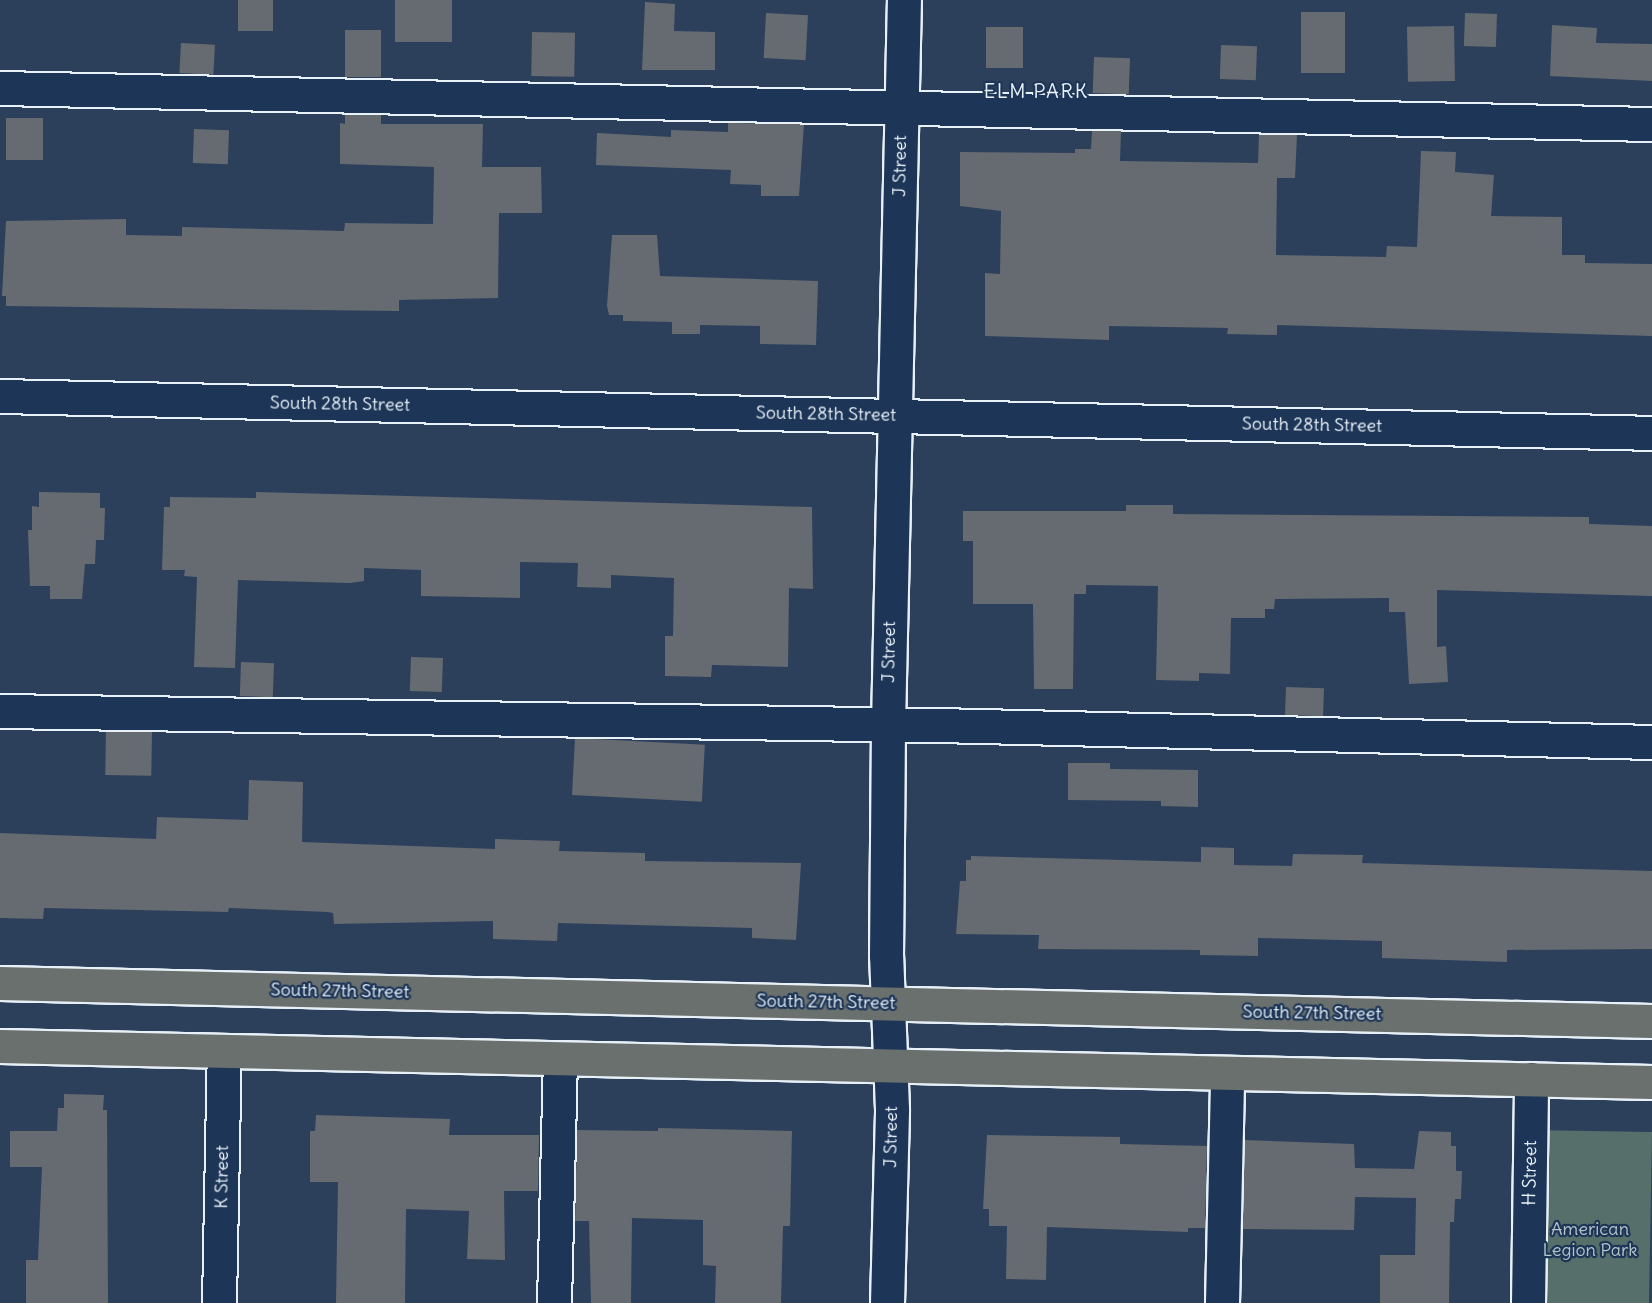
<!DOCTYPE html>
<style>
body{margin:0}
#map{position:relative;width:1652px;height:1303px;overflow:hidden;background:#2c405c;font-family:Delius,sans-serif}
div>[style]{position:absolute}
[style*='--x']{left:calc(var(--x)*1px);top:calc(var(--y)*1px);width:calc(var(--w)*1px);rotate:calc(var(--a)*1deg)}
.green>*{inset:0;background:#566f6b;transform-origin:0 0}
.building>*{inset:0;background:#666a71;transform-origin:0 0}
.roads{filter:drop-shadow(2px 0 #e8f1f8) drop-shadow(-2px 0 #e8f1f8) drop-shadow(0 2px #e8f1f8) drop-shadow(0 -2px #e8f1f8)}
.minor>*{height:33px;margin:-16.5px;padding:0 16.5px;transform-origin:16.5px;border-radius:16.5px;background:#1d3557}
.major>*{height:33px;margin:-16.5px;padding:0 16.5px;transform-origin:16.5px;border-radius:16.5px;background:#6a706d}
span{translate:-50% -50%;white-space:nowrap;text-align:center;line-height:1.15;-webkit-text-stroke:4.5px #1d3557;paint-order:stroke}
.street-label{font-size:18px;color:#e8f1f8}
.park-label{font-size:18px;color:#b5c4c7}
.neighbourhood-label{font-size:20px;color:#e8f1f8;letter-spacing:1.5px}
</style>
<div id="map">
<div class="green">
<i style="left:1531px;top:1130px;width:121px;height:173px;rotate:1deg"></i>
</div>
<div class="building">
<i style="left:238px;top:0;width:35px;height:31px"></i>
<i style="left:395px;top:0;width:57px;height:42px"></i>
<i style="clip-path:polygon(645px 2px,675px 4px,674px 31px,715px 32px,715px 70px,642px 70px)"></i>
<i style="left:1301px;top:12px;width:44px;height:61px"></i>
<i style="left:766px;top:13px;width:42px;height:45px;rotate:3deg"></i>
<i style="left:1465px;top:13px;width:32px;height:33px;rotate:2deg"></i>
<i style="clip-path:polygon(1552px 25px,1597px 28px,1596px 43px,1652px 44px,1652px 81px,1550px 76px)"></i>
<i style="left:1454px;top:26px;width:55px;height:47px;rotate:89deg"></i>
<i style="left:986px;top:27px;width:37px;height:41px"></i>
<i style="left:345px;top:30px;width:36px;height:47px"></i>
<i style="left:532px;top:32px;width:43px;height:44px;rotate:1deg"></i>
<i style="left:181px;top:43px;width:34px;height:30px;rotate:3deg"></i>
<i style="left:1221px;top:45px;width:36px;height:34px;rotate:2deg"></i>
<i style="left:1094px;top:57px;width:36px;height:36px;rotate:2deg"></i>
<i style="clip-path:polygon(345px 114px,381px 115px,381px 124px,483px 124px,482px 167px,541px 167px,542px 213px,499px 213px,498px 298px,399px 300px,399px 311px,6px 306px,6px 296px,2px 296px,6px 221px,126px 219px,126px 235px,182px 236px,182px 227px,344px 231px,345px 223px,433px 224px,434px 167px,340px 164px,340px 123px,345px 124px)"></i>
<i style="left:6px;top:118px;width:37px;height:42px"></i>
<i style="clip-path:polygon(728px 123px,804px 124px,799px 196px,761px 196px,761px 185px,730px 184px,731px 170px,596px 165px,597px 133px,671px 137px,671px 130px,728px 132px)"></i>
<i style="left:194px;top:129px;width:35px;height:34px;rotate:2deg"></i>
<i style="clip-path:polygon(1092px 131px,1121px 131px,1120px 161px,1258px 163px,1259px 134px,1297px 135px,1295px 178px,1277px 178px,1276px 255px,1386px 257px,1387px 246px,1417px 247px,1421px 151px,1456px 152px,1455px 172px,1494px 175px,1491px 216px,1562px 217px,1562px 255px,1585px 255px,1585px 263px,1652px 264px,1652px 336px,1277px 325px,1277px 335px,1227px 334px,1228px 328px,1109px 326px,1109px 340px,985px 336px,985px 273px,1000px 274px,1001px 211px,960px 206px,960px 152px,1075px 153px,1075px 149px,1091px 149px)"></i>
<i style="clip-path:polygon(612px 235px,657px 235px,660px 276px,818px 281px,816px 345px,760px 344px,760px 326px,700px 325px,700px 334px,672px 334px,672px 322px,623px 321px,623px 315px,609px 315px,607px 306px)"></i>
<i style="clip-path:polygon(39px 492px,100px 493px,100px 508px,105px 508px,104px 540px,96px 540px,95px 564px,85px 564px,82px 599px,50px 599px,50px 586px,30px 586px,28px 530px,32px 530px,32px 506px,39px 507px)"></i>
<i style="clip-path:polygon(256px 492px,812px 507px,813px 589px,789px 588px,788px 667px,712px 665px,711px 677px,665px 676px,665px 636px,673px 636px,674px 578px,611px 575px,611px 588px,577px 587px,578px 563px,520px 562px,520px 598px,421px 596px,421px 570px,364px 568px,364px 581px,350px 583px,238px 580px,235px 668px,194px 667px,197px 577px,184px 576px,185px 570px,162px 570px,164px 507px,170px 507px,170px 497px,256px 498px)"></i>
<i style="clip-path:polygon(1126px 505px,1173px 505px,1173px 514px,1589px 517px,1589px 524px,1652px 526px,1652px 596px,1437px 590px,1437px 647px,1446px 646px,1448px 682px,1409px 684px,1405px 612px,1389px 612px,1389px 598px,1275px 599px,1274px 609px,1265px 609px,1265px 618px,1231px 618px,1230px 674px,1199px 673px,1199px 681px,1156px 680px,1158px 586px,1086px 585px,1086px 594px,1074px 594px,1073px 689px,1034px 689px,1033px 604px,973px 604px,973px 541px,963px 541px,963px 511px,1126px 511px)"></i>
<i style="left:411px;top:657px;width:32px;height:34px;rotate:2deg"></i>
<i style="left:241px;top:662px;width:33px;height:34px;rotate:2deg"></i>
<i style="left:1286px;top:687px;width:38px;height:28px;rotate:2deg"></i>
<i style="left:106px;top:731px;width:46px;height:44px;rotate:1deg"></i>
<i style="left:575px;top:738px;width:130px;height:57px;rotate:3deg"></i>
<i style="clip-path:polygon(1068px 763px,1110px 763px,1110px 769px,1198px 770px,1198px 807px,1161px 806px,1161px 801px,1068px 800px)"></i>
<i style="clip-path:polygon(249px 780px,303px 782px,302px 842px,495px 849px,495px 839px,560px 841px,559px 851px,645px 853px,645px 861px,801px 863px,796px 940px,752px 938px,752px 928px,558px 923px,557px 941px,493px 939px,493px 921px,334px 924px,333px 913px,328px 912px,229px 908px,228px 912px,44px 908px,43px 919px,0 918px,0 833px,156px 839px,157px 817px,248px 820px)"></i>
<i style="clip-path:polygon(1201px 847px,1234px 848px,1234px 865px,1292px 866px,1293px 854px,1363px 855px,1362px 863px,1652px 871px,1652px 949px,1507px 950px,1507px 962px,1382px 958px,1382px 941px,1258px 938px,1258px 956px,1200px 955px,1200px 950px,1038px 949px,1039px 935px,956px 934px,960px 881px,966px 881px,966px 860px,971px 860px,971px 856px,1201px 862px)"></i>
<i style="clip-path:polygon(64px 1094px,104px 1095px,103px 1110px,107px 1110px,108px 1303px,26px 1303px,26px 1260px,38px 1260px,42px 1167px,10px 1167px,10px 1131px,57px 1131px,58px 1108px,64px 1108px)"></i>
<i style="clip-path:polygon(316px 1115px,450px 1119px,449px 1135px,539px 1135px,538px 1191px,504px 1191px,505px 1260px,467px 1259px,469px 1211px,406px 1209px,405px 1303px,336px 1303px,338px 1182px,310px 1182px,310px 1131px,315px 1131px)"></i>
<i style="clip-path:polygon(658px 1128px,792px 1131px,790px 1226px,783px 1226px,781px 1303px,715px 1303px,716px 1266px,703px 1265px,703px 1220px,632px 1218px,631px 1303px,591px 1303px,589px 1221px,575px 1221px,577px 1130px,658px 1131px)"></i>
<i style="clip-path:polygon(1419px 1131px,1451px 1132px,1451px 1146px,1456px 1146px,1456px 1171px,1462px 1171px,1461px 1199px,1455px 1199px,1454px 1222px,1450px 1222px,1449px 1303px,1380px 1303px,1380px 1255px,1415px 1255px,1416px 1198px,1355px 1197px,1354px 1230px,1242px 1229px,1245px 1140px,1354px 1144px,1355px 1168px,1414px 1169px)"></i>
<i style="clip-path:polygon(987px 1135px,1120px 1137px,1120px 1144px,1207px 1146px,1205px 1228px,1188px 1228px,1188px 1232px,1047px 1227px,1046px 1280px,1006px 1279px,1007px 1226px,989px 1226px,989px 1209px,983px 1209px)"></i>
</div>
<div class="roads">
<div class="minor">
<i style="--x:0;--y:88;--w:1652;--a:1.25"></i>
<i style="--x:0;--y:396;--w:1652;--a:1.28"></i>
<i style="--x:0;--y:711;--w:937;--a:0.86"></i>
<i style="--x:937;--y:725;--w:715;--a:1.36"></i>
<i style="--x:219;--y:1303;--w:252;--a:-88.9"></i>
<i style="--x:554;--y:1303;--w:244;--a:-88.6"></i>
<i style="--x:887;--y:1303;--w:194;--a:-88.5"></i>
<i style="--x:892;--y:1109;--w:153;--a:-92.2"></i>
<i style="--x:886;--y:956;--w:231;--a:-89.5"></i>
<i style="--x:888;--y:725;--w:725;--a:-88.74"></i>
<i style="--x:1222;--y:1303;--w:229;--a:-88.7"></i>
<i style="--x:1528;--y:1303;--w:224;--a:-89.2"></i>
</div>
<div class="major">
<i style="--x:0;--y:983;--w:1652;--a:1.32"></i>
<i style="--x:0;--y:1046;--w:1652;--a:1.25"></i>
</div>
</div>
<div class="street-label">
<span style="left:900px;top:166px;rotate:-89deg">J Street</span>
<span style="left:340px;top:404px;rotate:1deg">South 28th Street</span>
<span style="left:826px;top:414px;rotate:1deg">South 28th Street</span>
<span style="left:1312px;top:425px;rotate:1deg">South 28th Street</span>
<span style="left:889px;top:652px;rotate:-89deg">J Street</span>
<span style="left:340px;top:991px;rotate:1deg">South 27th Street</span>
<span style="left:826px;top:1002px;rotate:1deg">South 27th Street</span>
<span style="left:1312px;top:1013px;rotate:1deg">South 27th Street</span>
<span style="left:891px;top:1137px;rotate:-89deg">J Street</span>
<span style="left:1530px;top:1173px;rotate:-89deg">H Street</span>
<span style="left:222px;top:1177px;rotate:-89deg">K Street</span>
</div>
<div class="park-label">
<span style="left:1590px;top:1240px">American<br>Legion Park</span>
</div>
<div class="neighbourhood-label">
<span style="left:1036px;top:90px">ELM PARK</span>
</div>
</div>
